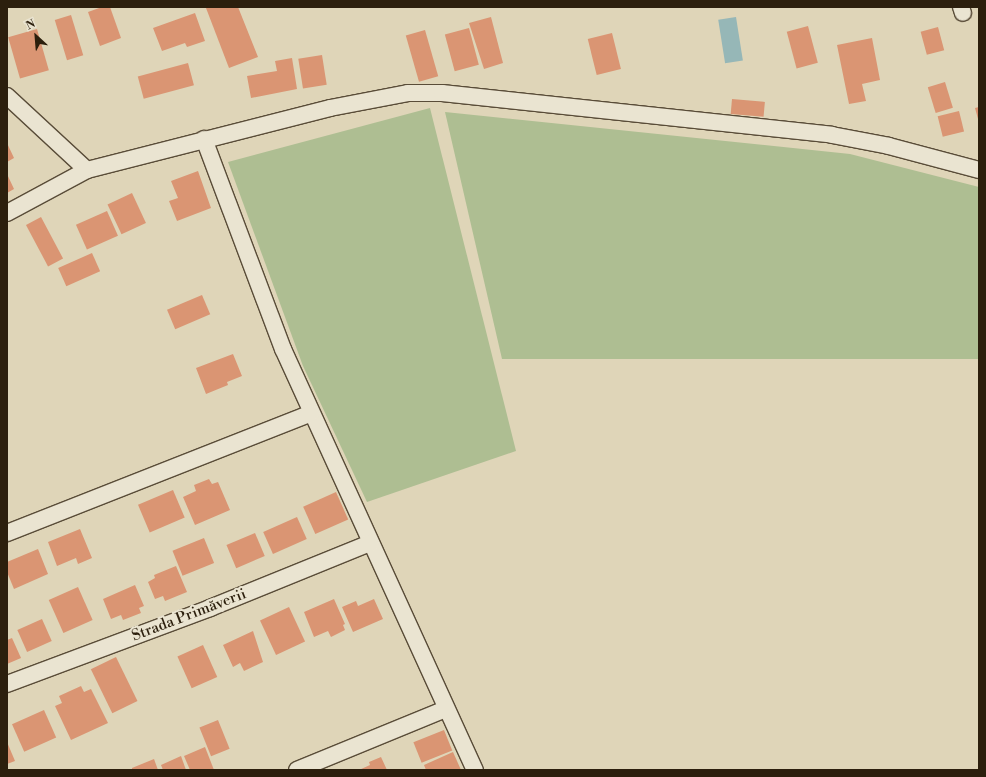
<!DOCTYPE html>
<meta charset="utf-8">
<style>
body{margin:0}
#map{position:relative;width:986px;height:777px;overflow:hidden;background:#dfd5b8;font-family:"Libre Bodoni",serif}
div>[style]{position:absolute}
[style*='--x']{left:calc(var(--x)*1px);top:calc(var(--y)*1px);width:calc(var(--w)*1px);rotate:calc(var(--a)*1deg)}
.green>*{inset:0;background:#aebe92}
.water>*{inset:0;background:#96b7b7;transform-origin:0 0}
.building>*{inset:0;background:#da9573;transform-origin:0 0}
.roads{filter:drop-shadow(1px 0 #594c38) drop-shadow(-1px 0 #594c38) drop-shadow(0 1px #594c38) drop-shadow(0 -1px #594c38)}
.street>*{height:16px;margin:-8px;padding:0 8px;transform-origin:8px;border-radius:8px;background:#eae4d1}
span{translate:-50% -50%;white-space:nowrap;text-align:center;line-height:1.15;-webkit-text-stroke:4px #eae4d1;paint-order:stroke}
.street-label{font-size:15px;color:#2c1f0d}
.frame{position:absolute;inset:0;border:8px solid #2c1f0d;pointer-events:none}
.north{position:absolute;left:16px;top:16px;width:40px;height:40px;-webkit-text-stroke:3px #eae4d1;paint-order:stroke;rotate:334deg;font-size:11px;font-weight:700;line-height:16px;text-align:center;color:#2c1f0d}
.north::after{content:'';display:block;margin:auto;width:14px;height:18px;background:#2c1f0d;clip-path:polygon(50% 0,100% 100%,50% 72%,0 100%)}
</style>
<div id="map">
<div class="green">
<i style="clip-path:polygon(430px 108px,516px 451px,367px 502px,303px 366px,228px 162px)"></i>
<i style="clip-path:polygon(445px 112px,850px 154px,979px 187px,979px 359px,502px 359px)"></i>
</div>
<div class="water">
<i style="left:736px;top:17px;width:44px;height:18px;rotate:81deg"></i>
</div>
<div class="building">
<i style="clip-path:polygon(102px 7px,110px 7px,121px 38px,100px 46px,88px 12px)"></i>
<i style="clip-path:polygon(208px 7px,238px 7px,258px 57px,229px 68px,206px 8px)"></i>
<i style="clip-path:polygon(195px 13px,205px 41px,187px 47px,185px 43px,162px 51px,153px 28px)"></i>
<i style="left:71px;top:15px;width:42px;height:17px;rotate:73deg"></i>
<i style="clip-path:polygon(491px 17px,503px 63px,484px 69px,469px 23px)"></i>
<i style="left:808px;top:26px;width:38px;height:22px;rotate:75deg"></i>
<i style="left:938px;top:27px;width:24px;height:18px;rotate:75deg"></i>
<i style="left:469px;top:28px;width:38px;height:25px;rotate:75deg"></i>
<i style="left:37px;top:29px;width:43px;height:30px;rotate:74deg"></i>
<i style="left:425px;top:30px;width:48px;height:20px;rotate:74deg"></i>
<i style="left:612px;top:33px;width:37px;height:25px;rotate:76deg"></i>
<i style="clip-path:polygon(872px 38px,880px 80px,862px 84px,866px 101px,849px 104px,837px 45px)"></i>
<i style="left:322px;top:55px;width:30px;height:24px;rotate:81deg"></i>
<i style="clip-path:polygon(292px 58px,297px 89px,251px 98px,247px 76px,277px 71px,275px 61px)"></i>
<i style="left:188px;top:63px;width:23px;height:52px;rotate:75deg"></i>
<i style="left:945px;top:82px;width:27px;height:18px;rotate:73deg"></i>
<i style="left:732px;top:99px;width:33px;height:15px;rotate:5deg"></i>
<i style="clip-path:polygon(979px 107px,979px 119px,978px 119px,975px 108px)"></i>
<i style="left:959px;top:111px;width:21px;height:22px;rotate:76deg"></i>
<i style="clip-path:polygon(7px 143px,14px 158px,7px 162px)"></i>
<i style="clip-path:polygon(198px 171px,211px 208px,177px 221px,169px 201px,178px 198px,171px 181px)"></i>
<i style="clip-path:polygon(7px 174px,14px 189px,7px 193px)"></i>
<i style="left:132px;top:193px;width:33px;height:27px;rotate:65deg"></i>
<i style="left:107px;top:211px;width:27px;height:34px;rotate:66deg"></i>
<i style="left:41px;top:217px;width:47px;height:17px;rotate:62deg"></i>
<i style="left:92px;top:253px;width:20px;height:37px;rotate:66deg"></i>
<i style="left:202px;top:295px;width:21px;height:38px;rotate:67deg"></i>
<i style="clip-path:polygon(233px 354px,242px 376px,227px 382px,228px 385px,206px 394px,196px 368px)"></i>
<i style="clip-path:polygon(209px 479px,212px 484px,218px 482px,230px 510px,195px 525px,183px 497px,196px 491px,194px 485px)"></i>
<i style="left:173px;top:490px;width:30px;height:38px;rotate:67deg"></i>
<i style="left:336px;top:492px;width:30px;height:36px;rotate:66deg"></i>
<i style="left:297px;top:517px;width:24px;height:37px;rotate:66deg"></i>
<i style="clip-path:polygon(80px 529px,92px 558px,78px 564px,76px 558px,57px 566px,48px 542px)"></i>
<i style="left:255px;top:533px;width:25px;height:31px;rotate:67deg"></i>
<i style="left:204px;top:538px;width:27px;height:34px;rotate:68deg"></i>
<i style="clip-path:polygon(38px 549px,48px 574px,14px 589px,7px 572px,7px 562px)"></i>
<i style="clip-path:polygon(176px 566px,187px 592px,165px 601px,163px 596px,155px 599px,148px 582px,155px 578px,154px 575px)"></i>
<i style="clip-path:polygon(135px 585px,144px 606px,139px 608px,141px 613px,123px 620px,121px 615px,111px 619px,103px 599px)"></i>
<i style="left:78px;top:587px;width:36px;height:32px;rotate:66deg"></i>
<i style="clip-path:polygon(334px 599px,345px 624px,343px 625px,345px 630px,331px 637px,328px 631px,314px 637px,304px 612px)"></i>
<i style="clip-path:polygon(374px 599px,383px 619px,353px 632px,342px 607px,356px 601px,358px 606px)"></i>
<i style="left:289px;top:607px;width:38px;height:32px;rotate:65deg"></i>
<i style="left:42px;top:619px;width:24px;height:27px;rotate:66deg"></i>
<i style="clip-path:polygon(253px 631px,263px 662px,244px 671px,240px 663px,233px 667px,223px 645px)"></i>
<i style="clip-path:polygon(12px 638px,21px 658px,7px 664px,7px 640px)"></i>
<i style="left:203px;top:645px;width:35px;height:28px;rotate:66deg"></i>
<i style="left:116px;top:657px;width:49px;height:28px;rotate:64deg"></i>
<i style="clip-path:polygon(81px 686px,84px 692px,91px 689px,108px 723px,71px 740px,55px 706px,62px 703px,59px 696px)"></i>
<i style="left:44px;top:710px;width:30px;height:35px;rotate:66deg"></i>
<i style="left:218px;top:720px;width:31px;height:20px;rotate:68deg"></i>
<i style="left:444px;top:730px;width:22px;height:33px;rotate:68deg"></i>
<i style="clip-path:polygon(7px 742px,15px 761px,7px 764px)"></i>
<i style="clip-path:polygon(205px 747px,214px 770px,190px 770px,184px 756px)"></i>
<i style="clip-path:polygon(453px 752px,461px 770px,426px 770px,424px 765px)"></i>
<i style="clip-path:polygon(181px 756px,186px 770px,163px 770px,161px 765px)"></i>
<i style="clip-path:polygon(381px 757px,387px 770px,359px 770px,370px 765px,369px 762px)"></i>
<i style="clip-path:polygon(154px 759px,158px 770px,132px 770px,132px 768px)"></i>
</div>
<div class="roads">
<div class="street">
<i style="--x:961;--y:7;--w:6;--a:72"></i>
<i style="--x:7;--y:96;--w:109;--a:42.8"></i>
<i style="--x:204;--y:139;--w:224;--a:69.4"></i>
<i style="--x:283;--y:349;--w:463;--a:65.5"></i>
<i style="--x:7;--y:213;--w:91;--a:-28.3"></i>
<i style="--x:87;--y:170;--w:251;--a:-14.3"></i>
<i style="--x:330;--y:108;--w:79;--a:-10.9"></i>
<i style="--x:408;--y:93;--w:34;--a:0"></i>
<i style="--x:442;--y:93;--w:392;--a:6.1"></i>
<i style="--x:832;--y:135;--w:58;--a:10.9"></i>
<i style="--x:889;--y:146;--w:93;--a:14.9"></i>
<i style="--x:7;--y:533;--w:327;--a:-21.5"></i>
<i style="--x:7;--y:684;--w:217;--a:-20.5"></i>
<i style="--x:210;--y:608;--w:173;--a:-22.1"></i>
<i style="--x:297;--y:770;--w:161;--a:-22.3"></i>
</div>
</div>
<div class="street-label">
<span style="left:189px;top:615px;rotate:-21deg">Strada Primăverii</span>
</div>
<div class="frame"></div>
<div class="north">N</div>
</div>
